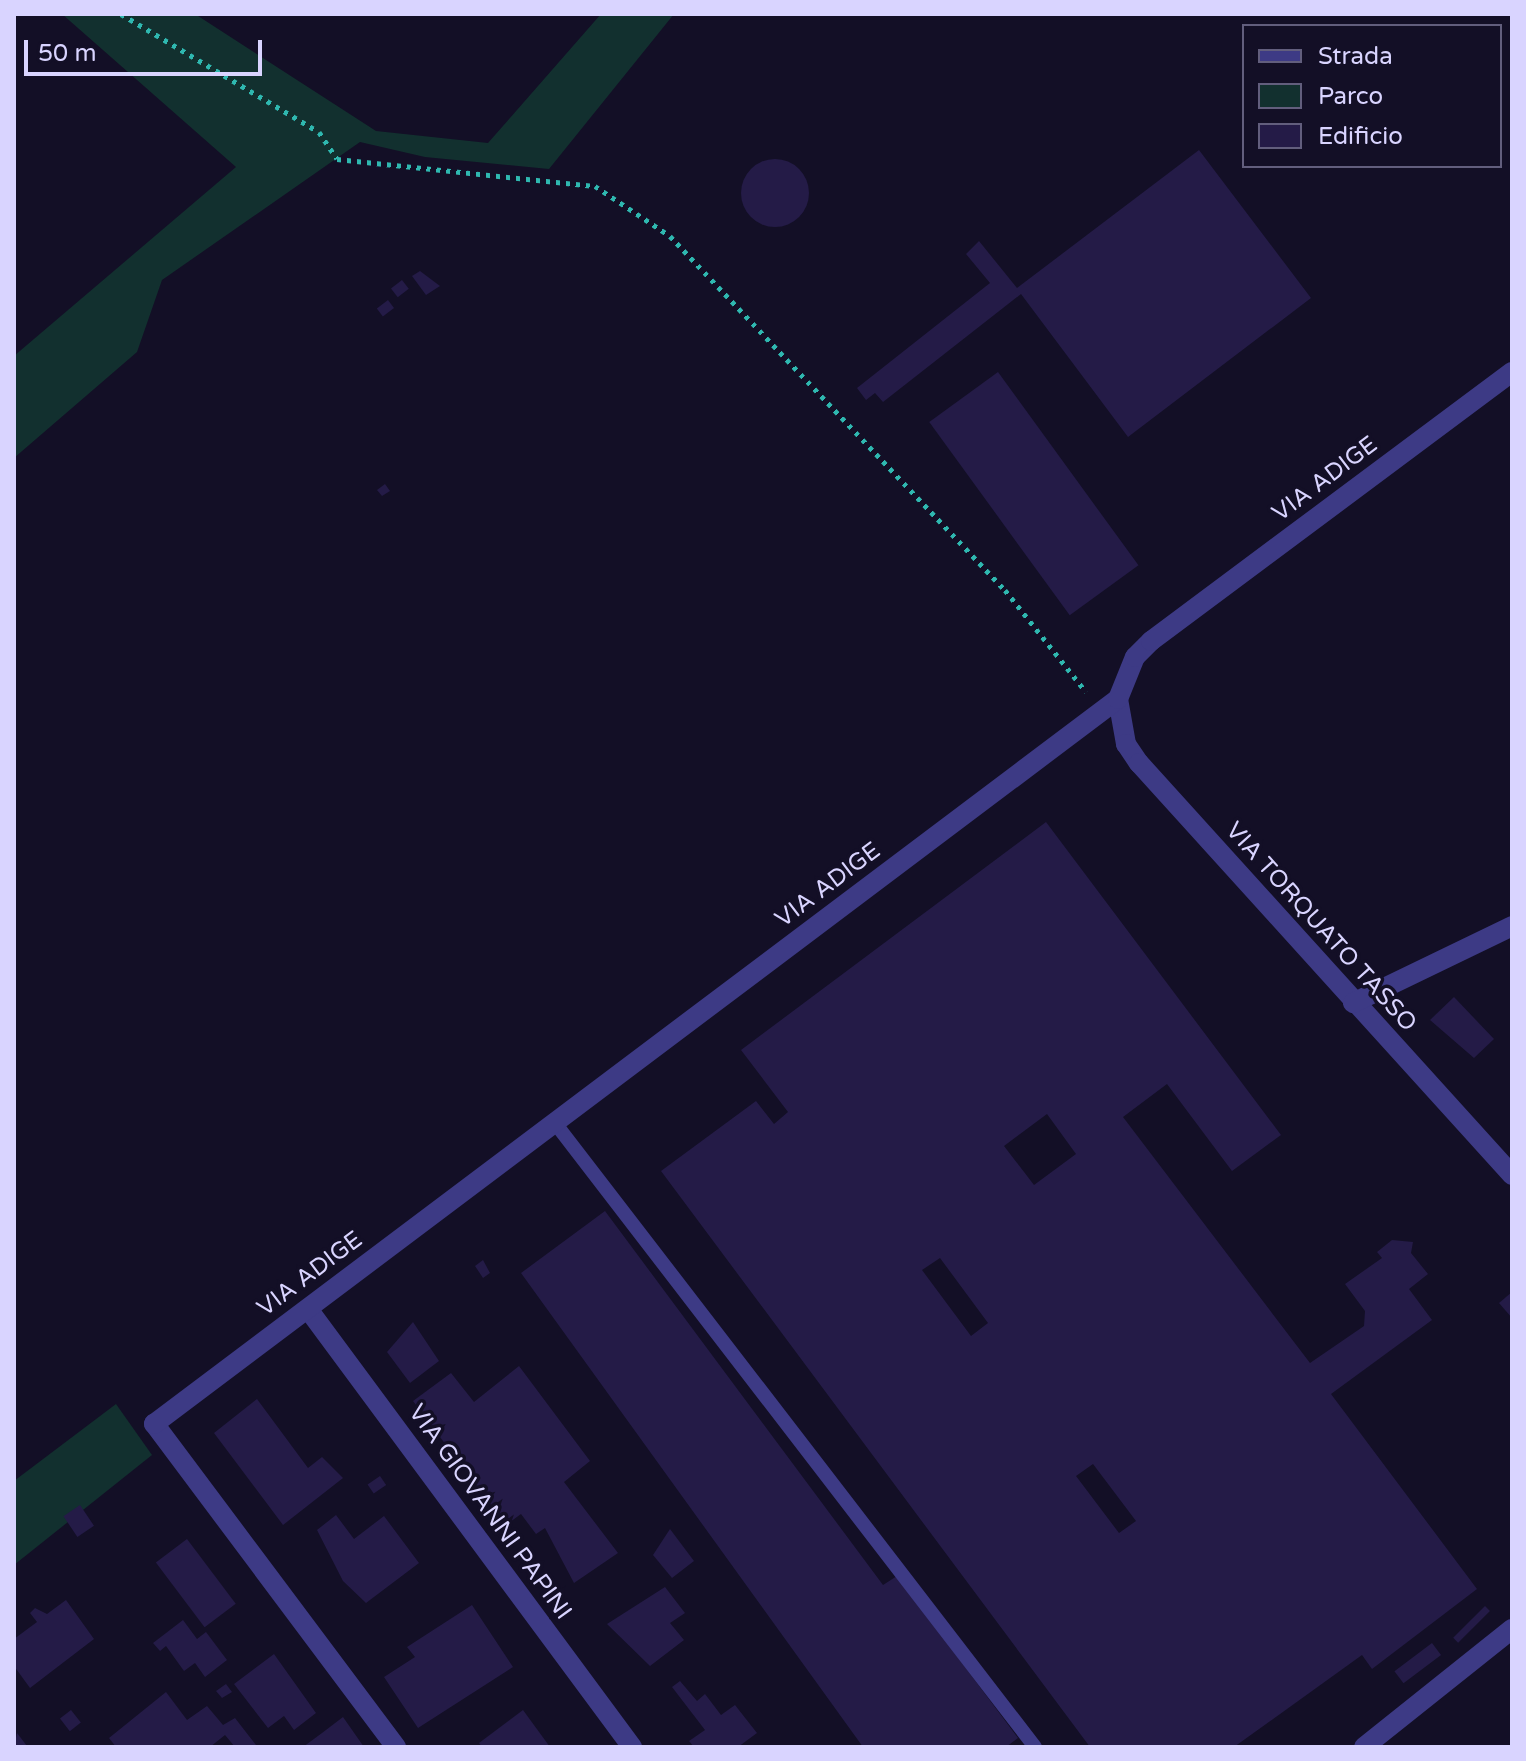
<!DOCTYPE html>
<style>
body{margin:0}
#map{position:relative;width:1526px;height:1761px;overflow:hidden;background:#130f26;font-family:"Varela Round",sans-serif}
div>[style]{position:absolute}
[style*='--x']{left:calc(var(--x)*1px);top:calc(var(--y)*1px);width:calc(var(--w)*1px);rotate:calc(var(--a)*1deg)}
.green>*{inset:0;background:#12302f}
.building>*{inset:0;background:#241b47;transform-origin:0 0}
.round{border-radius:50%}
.path>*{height:5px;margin-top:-2.5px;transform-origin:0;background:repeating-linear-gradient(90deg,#2fb8b0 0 4px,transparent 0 10px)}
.service>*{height:14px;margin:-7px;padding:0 7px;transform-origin:7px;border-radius:7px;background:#3d3a85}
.minor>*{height:20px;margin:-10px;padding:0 10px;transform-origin:10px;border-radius:10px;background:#3d3a85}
span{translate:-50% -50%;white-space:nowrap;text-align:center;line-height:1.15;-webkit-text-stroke:7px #130f26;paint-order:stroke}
.street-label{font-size:24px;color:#d9d4ff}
.frame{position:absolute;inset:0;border:16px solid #d9d4ff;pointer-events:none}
.legend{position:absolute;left:1242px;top:24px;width:260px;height:144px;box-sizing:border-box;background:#130f26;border:2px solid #625e7d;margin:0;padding:10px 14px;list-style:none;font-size:24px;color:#d9d4ff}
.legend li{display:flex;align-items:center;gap:16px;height:40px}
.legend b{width:40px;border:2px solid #625e7d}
.scale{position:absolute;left:24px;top:40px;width:238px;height:36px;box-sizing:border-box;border:4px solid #d9d4ff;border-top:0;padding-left:10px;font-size:24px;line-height:28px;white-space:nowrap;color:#d9d4ff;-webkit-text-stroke:6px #130f26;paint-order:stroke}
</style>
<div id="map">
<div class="green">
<i style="clip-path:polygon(62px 14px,195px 14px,376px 131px,488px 143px,601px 14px,674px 14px,549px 169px,425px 157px,360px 142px,162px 280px,137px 352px,14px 458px,14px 356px,236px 167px)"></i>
<i style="clip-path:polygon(116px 1404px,152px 1455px,14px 1565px,14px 1481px)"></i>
</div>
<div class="building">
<i style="clip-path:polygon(1199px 150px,1311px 298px,1128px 437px,1021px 294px,883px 402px,875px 393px,866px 400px,857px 388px,990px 283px,966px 254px,979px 241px,1017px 288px)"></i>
<i class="round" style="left:741px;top:159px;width:68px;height:68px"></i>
<i style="clip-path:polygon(420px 271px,440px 286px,426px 295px,412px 276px)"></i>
<i style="left:402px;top:280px;width:11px;height:14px;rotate:52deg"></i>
<i style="left:388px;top:300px;width:10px;height:14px;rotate:53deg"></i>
<i style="left:998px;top:372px;width:239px;height:85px;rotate:54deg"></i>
<i style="clip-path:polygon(385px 484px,390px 491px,382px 496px,377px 490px)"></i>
<i style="clip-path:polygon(evenodd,1046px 822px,1281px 1135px,1232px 1171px,1167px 1084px,1123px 1117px,1310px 1363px,1364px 1326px,1365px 1311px,1345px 1284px,1382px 1258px,1377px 1252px,1392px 1240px,1413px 1242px,1411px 1253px,1428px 1274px,1409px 1289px,1432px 1320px,1331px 1394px,1477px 1589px,1372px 1669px,1362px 1655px,1234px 1747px,1090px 1747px,661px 1171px,756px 1101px,774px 1124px,788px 1112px,741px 1050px,1046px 822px,1047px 1114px,1076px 1154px,1034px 1185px,1004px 1146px,1047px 1114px,1046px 822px,940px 1258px,988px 1323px,971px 1336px,922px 1270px,940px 1258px,1046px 822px,1093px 1464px,1136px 1521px,1119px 1533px,1076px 1476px,1093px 1464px)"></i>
<i style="clip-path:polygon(1454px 997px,1494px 1039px,1474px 1058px,1430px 1020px)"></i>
<i style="clip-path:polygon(605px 1211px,883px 1585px,897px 1576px,1018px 1738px,1006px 1747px,863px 1747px,521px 1273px)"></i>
<i style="clip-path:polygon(483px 1260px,490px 1273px,483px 1278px,475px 1266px)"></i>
<i style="clip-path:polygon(1512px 1292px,1512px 1318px,1499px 1303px)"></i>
<i style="clip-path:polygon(413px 1322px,439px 1361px,410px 1383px,387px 1352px)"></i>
<i style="clip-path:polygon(519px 1366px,590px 1461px,564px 1482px,618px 1553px,574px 1583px,545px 1528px,536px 1534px,521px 1514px,506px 1525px,413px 1401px,451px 1373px,474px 1402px)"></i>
<i style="clip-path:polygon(257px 1399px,308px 1468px,322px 1457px,343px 1478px,283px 1525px,214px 1433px)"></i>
<i style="left:380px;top:1476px;width:11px;height:15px;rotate:56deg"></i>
<i style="left:80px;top:1505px;width:25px;height:20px;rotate:56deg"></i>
<i style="clip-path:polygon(336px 1515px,354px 1539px,384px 1516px,419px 1563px,366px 1603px,343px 1581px,317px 1530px)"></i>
<i style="clip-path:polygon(670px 1529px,694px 1561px,672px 1578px,653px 1555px)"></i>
<i style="left:187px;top:1539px;width:81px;height:39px;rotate:53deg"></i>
<i style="clip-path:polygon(665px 1587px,685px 1613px,670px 1623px,684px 1640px,650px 1666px,607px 1624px)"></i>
<i style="clip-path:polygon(66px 1600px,94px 1639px,30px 1688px,14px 1666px,14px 1639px,37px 1622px,30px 1613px,35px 1608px,47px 1614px)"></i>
<i style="clip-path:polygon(472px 1605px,513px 1667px,418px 1728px,384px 1677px,415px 1657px,407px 1647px)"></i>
<i style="left:1485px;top:1606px;width:7px;height:45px;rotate:45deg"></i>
<i style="clip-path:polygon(183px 1620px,197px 1639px,206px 1632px,227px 1660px,205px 1677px,195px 1663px,184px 1671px,166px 1646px,160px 1651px,153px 1643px)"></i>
<i style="left:1432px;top:1643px;width:15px;height:47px;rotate:53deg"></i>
<i style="clip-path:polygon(274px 1654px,316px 1713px,294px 1730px,284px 1716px,268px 1728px,234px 1684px)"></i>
<i style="clip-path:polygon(680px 1681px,697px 1701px,705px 1694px,721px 1715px,735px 1705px,757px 1733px,738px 1747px,694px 1747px,689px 1741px,705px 1730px,672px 1687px)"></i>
<i style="clip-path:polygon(226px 1684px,232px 1692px,222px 1698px,216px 1691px)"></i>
<i style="clip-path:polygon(166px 1692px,187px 1720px,207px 1706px,223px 1725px,235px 1718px,256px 1745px,235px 1747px,225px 1735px,210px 1747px,116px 1747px,109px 1738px)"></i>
<i style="left:71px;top:1710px;width:16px;height:14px;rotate:52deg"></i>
<i style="clip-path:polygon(523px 1710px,550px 1747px,482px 1747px,479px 1743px)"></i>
<i style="clip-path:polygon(343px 1717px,364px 1747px,303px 1747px,322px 1733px)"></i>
<i style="clip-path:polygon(17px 1733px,27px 1746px,26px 1747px,14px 1747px)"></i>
</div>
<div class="path">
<i style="--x:121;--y:14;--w:230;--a:30.8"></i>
<i style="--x:319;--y:132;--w:32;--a:56"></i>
<i style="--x:337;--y:159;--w:259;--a:6"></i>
<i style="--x:595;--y:186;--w:90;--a:33.7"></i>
<i style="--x:670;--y:236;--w:487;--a:46.6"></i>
<i style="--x:1005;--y:590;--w:130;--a:51.5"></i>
</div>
<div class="service">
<i style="--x:555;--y:1123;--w:787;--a:52.43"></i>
</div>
<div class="minor">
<i style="--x:1118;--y:699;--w:46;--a:79.9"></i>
<i style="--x:1126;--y:744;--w:23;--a:56"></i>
<i style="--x:1139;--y:763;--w:556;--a:47.84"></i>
<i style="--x:1353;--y:1003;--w:177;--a:-25.8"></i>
<i style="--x:308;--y:1309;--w:545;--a:53.51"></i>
<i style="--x:396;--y:1747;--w:404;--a:-126.8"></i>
<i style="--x:154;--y:1424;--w:1206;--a:-36.95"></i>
<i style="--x:1118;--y:699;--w:45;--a:-68"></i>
<i style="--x:1135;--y:657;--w:23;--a:-45"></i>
<i style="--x:1151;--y:641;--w:450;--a:-36.7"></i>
<i style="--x:1364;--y:1747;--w:189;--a:-38.6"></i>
</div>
<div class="street-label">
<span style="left:1325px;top:479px;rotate:-37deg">VIA ADIGE</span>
<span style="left:828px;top:885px;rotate:-37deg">VIA ADIGE</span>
<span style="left:1321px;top:927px;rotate:48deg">VIA TORQUATO TASSO</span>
<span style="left:310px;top:1274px;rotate:-37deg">VIA ADIGE</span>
<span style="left:490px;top:1512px;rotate:54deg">VIA GIOVANNI PAPINI</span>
</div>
<div class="frame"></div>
<ul class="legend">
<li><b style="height:10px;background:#3d3a85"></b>Strada</li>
<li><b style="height:22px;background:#12302f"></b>Parco</li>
<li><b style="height:22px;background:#241b47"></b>Edificio</li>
</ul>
<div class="scale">50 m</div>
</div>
